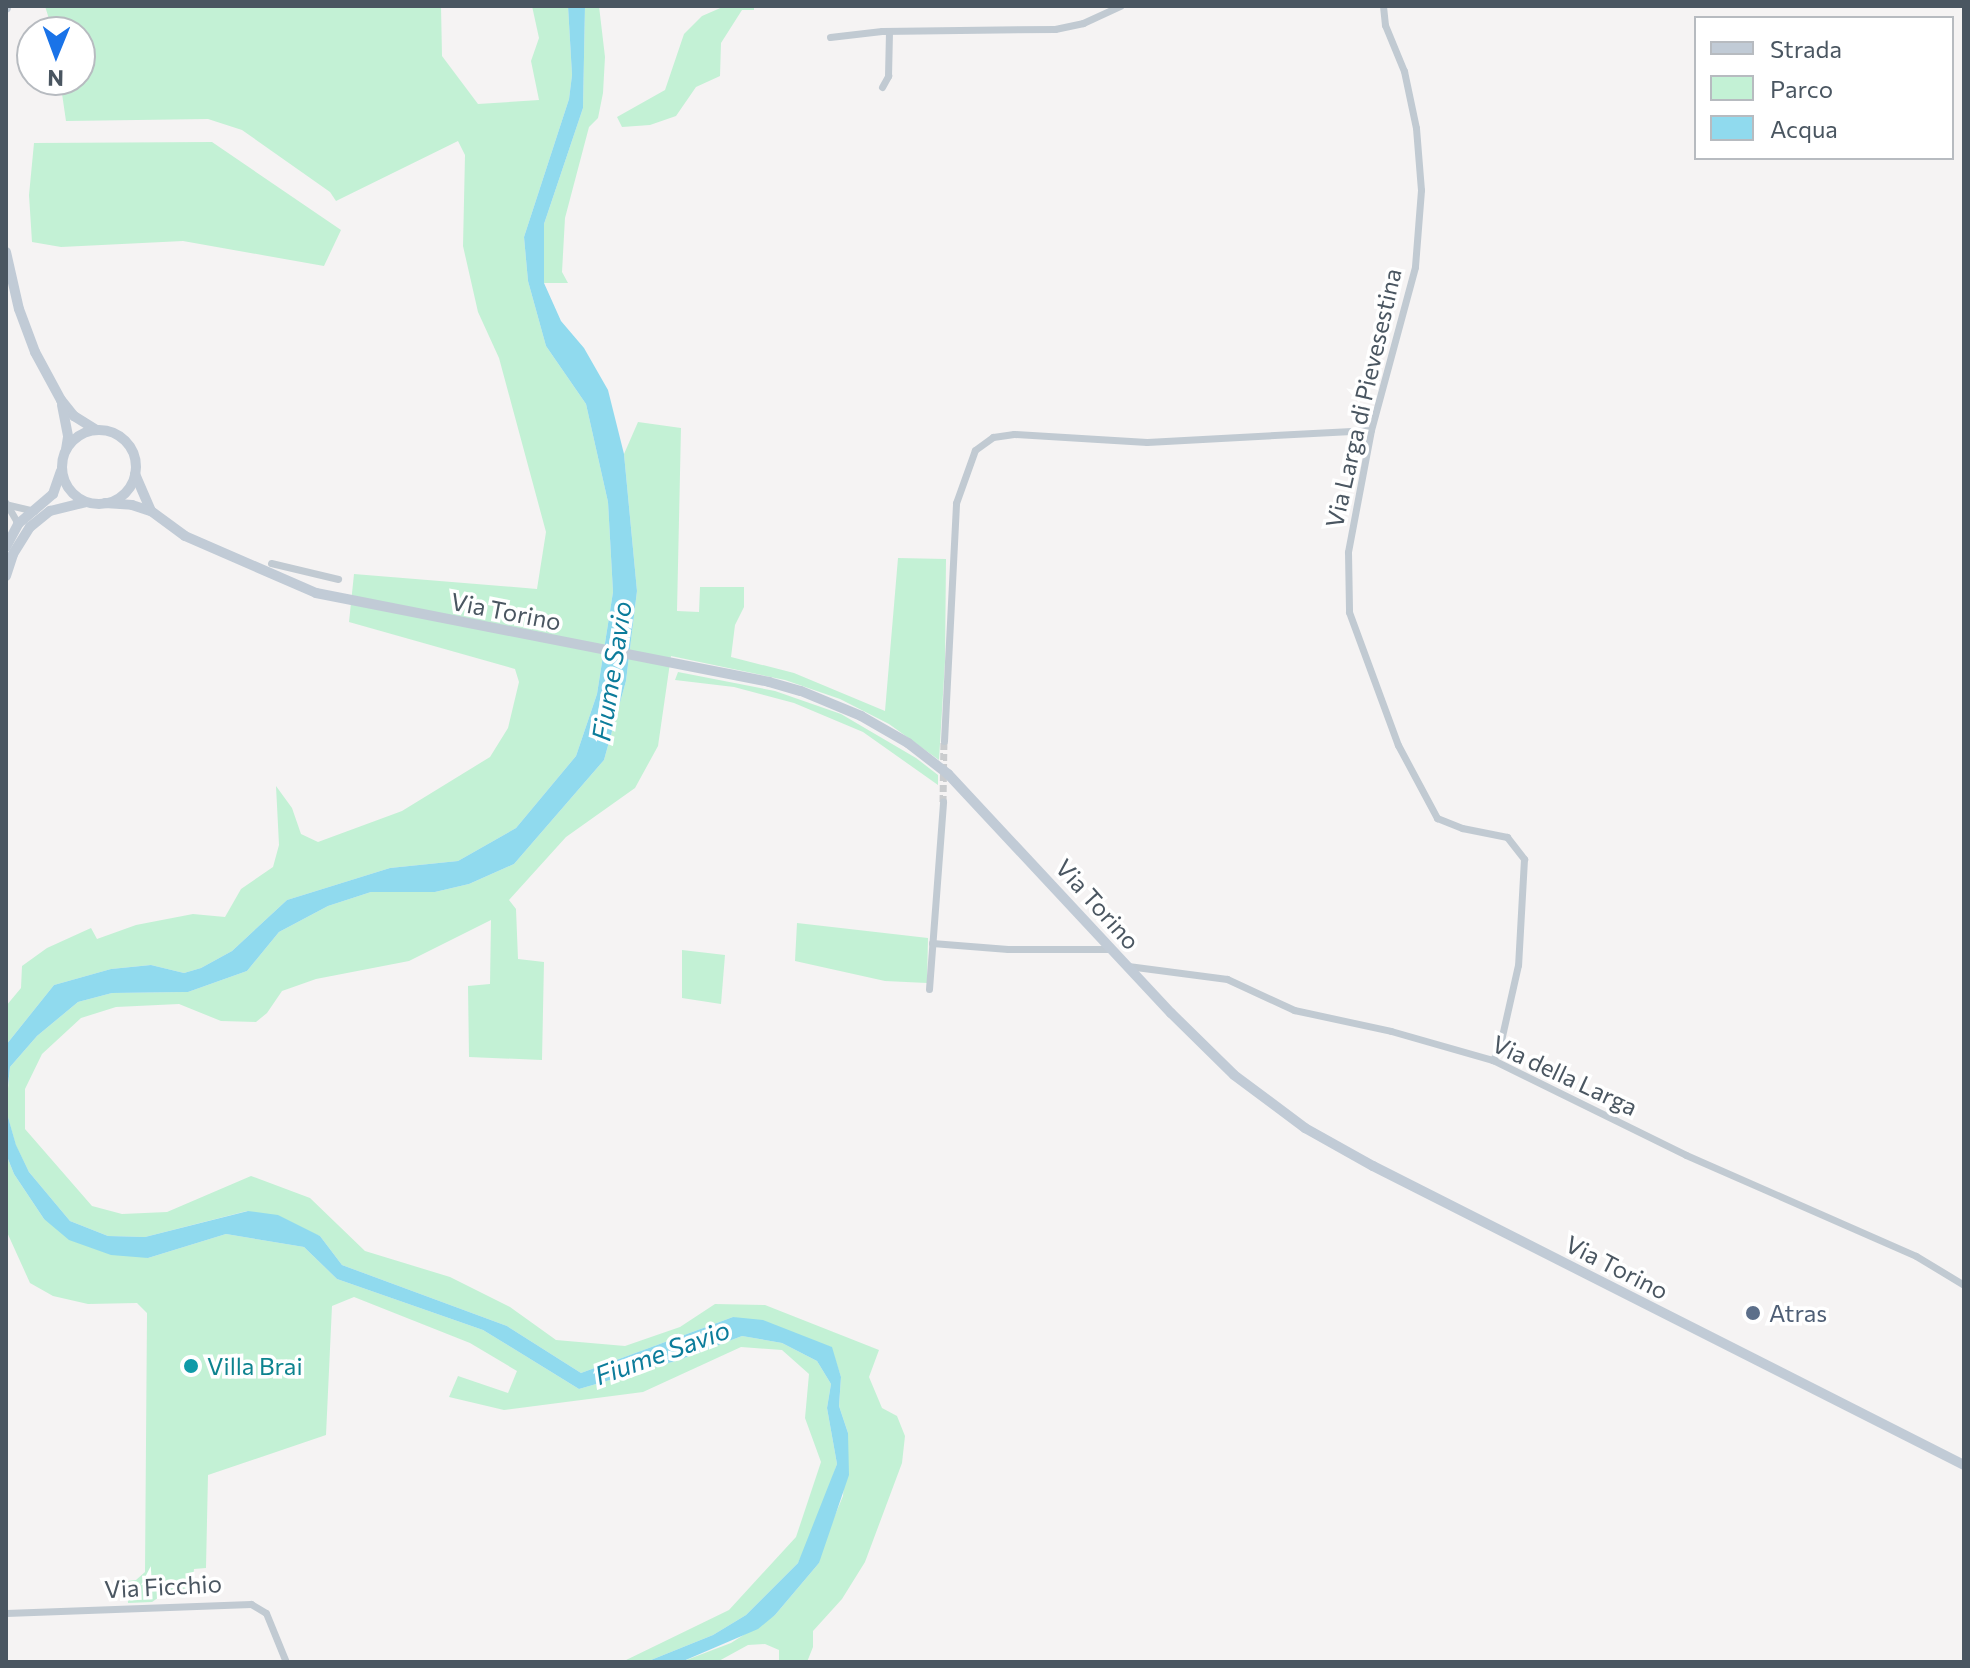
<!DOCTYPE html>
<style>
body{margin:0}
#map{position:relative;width:1970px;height:1668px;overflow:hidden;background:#f5f3f3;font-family:Commissioner,sans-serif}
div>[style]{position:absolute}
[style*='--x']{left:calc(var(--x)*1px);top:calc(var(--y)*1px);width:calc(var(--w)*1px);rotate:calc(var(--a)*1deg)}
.green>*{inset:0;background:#c3f1d5}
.water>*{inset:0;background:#90daee}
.minor-tunnel>*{height:7px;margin-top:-3.5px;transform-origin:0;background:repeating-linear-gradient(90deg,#caccce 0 7px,transparent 0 10.5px)}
.minor>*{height:7px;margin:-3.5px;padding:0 3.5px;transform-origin:3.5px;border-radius:3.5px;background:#c1cad2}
.secondary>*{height:10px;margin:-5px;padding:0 5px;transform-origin:5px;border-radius:5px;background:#c1cbd6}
.secondary>.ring{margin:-5px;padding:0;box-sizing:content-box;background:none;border:10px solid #c1cbd6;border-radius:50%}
.dots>*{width:22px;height:22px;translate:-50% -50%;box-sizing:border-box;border:4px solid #fff;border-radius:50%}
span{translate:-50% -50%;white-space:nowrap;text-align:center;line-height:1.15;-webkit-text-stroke:7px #fff;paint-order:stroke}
.street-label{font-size:24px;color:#4a5661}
.service-label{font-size:24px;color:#4e5e75}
.left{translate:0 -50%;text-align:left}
.culture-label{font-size:24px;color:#0d838f}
.water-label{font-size:26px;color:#0c7c9b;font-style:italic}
.frame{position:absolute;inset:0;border:8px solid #4a5661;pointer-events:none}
.legend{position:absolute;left:1694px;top:16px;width:260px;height:144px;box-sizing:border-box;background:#fff;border:2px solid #b7bbc0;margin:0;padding:10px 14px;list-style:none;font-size:24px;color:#4a5661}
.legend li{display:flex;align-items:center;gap:16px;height:40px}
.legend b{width:40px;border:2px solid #b7bbc0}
.north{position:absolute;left:16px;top:16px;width:80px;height:80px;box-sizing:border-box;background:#fff;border:2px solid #b7bbc0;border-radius:50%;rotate:181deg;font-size:22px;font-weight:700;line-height:32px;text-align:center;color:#4a5661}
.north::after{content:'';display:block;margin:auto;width:28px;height:36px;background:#1a73e8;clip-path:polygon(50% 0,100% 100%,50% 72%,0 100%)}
</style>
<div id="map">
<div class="green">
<i style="clip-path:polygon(45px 6px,441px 6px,442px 56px,478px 104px,539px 100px,531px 61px,539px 38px,532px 6px,568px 6px,572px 75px,569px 99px,524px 237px,528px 281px,546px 346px,586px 404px,608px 502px,613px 592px,597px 694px,576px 756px,516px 828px,458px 861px,390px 868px,287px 900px,232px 951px,201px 968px,184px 973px,151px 965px,111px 969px,54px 985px,6px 1045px,6px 1006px,21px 988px,22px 966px,47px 948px,91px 928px,97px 939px,136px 925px,193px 914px,225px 917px,241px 889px,273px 867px,279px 845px,276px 786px,292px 808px,301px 834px,318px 842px,402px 811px,490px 757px,508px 728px,519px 682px,515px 669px,349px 622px,354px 574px,537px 589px,546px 532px,499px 358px,478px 312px,463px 246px,465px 155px,458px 141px,336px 201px,330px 192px,242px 130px,208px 119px,66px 121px,60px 80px,80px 80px,80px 32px,53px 32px)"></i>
<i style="clip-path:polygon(585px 6px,599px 6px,605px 57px,603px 93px,598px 118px,589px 127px,565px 218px,562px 272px,568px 283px,544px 283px,544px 224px,583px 108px)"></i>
<i style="clip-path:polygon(725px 6px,754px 6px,754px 10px,742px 10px,721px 43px,720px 76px,696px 87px,676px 116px,650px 125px,622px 127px,617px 117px,665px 90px,684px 34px,702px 16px)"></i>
<i style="clip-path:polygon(212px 142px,341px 230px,324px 266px,183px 241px,61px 247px,32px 242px,29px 195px,34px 143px)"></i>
<i style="clip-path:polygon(638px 422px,681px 428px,677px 611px,699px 612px,700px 587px,744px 587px,744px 607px,735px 625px,731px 657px,794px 673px,885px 711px,898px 558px,946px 559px,945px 661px,939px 760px,889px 724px,840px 699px,785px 680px,671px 656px,658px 746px,635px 788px,566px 837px,509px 900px,516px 909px,518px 959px,544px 962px,542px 1060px,469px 1057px,468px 986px,490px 984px,491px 920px,409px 961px,316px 979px,282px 991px,267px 1013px,256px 1022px,221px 1021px,179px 1004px,116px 1007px,81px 1018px,42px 1054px,25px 1089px,25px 1129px,92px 1206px,122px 1214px,167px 1212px,251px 1176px,310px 1198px,365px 1251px,450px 1277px,510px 1307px,556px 1340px,625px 1346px,680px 1327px,715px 1304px,765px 1305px,879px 1350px,869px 1377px,882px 1408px,897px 1416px,905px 1436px,902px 1463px,865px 1562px,842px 1599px,813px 1631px,813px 1647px,807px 1662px,779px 1662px,779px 1650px,765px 1644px,748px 1645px,717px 1662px,681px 1662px,731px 1643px,775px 1615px,819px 1563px,820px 1551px,843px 1496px,848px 1433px,839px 1406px,841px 1377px,831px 1347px,733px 1317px,581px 1373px,507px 1326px,342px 1265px,320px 1236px,247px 1211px,145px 1237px,108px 1236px,70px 1221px,29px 1172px,16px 1146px,6px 1110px,10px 1067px,37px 1036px,78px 1002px,112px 993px,188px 992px,247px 971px,279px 932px,328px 906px,371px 892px,435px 892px,469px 884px,514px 864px,604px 760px,626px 681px,637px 591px,624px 454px)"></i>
<i style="clip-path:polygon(678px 672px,775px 691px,841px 714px,916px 758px,938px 775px,938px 785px,863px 732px,794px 703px,734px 687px,675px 680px)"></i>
<i style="clip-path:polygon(797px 923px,928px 938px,927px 983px,885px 981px,795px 961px)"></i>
<i style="clip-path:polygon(682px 950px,725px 955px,721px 1004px,682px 998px)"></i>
<i style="clip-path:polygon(6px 1154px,14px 1174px,44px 1219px,148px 1258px,226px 1234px,304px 1247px,337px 1279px,483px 1330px,579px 1389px,679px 1360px,742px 1336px,782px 1343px,817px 1361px,831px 1384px,827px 1408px,837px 1464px,811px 1537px,798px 1563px,746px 1615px,713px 1635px,646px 1662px,622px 1662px,729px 1610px,796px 1537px,821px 1462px,805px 1418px,809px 1374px,782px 1350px,741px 1347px,643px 1392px,504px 1410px,449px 1397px,458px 1376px,508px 1393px,517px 1371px,470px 1343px,354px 1297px,332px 1306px,326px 1435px,208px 1475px,206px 1568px,194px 1569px,192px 1593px,165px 1593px,152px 1602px,128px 1603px,127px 1581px,136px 1580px,145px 1572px,147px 1313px,137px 1303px,88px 1304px,53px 1296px,30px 1283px,6px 1230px)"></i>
</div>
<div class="water">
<i style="clip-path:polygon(568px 6px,585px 6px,583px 108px,544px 224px,544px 283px,561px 321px,584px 348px,608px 390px,624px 454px,637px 591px,626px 681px,604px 760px,514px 864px,469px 884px,435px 892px,371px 892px,328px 906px,279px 932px,247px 971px,188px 992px,112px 993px,78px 1002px,37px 1036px,10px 1067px,6px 1104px,6px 1045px,54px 985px,111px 969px,151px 965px,184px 973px,201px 968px,232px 951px,287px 900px,390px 868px,458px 861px,516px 828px,576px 756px,597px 694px,613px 592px,608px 502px,586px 404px,546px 346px,528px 281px,524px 237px,569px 99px,572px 75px)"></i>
<i style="clip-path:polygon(6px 1110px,16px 1145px,29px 1172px,70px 1221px,108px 1236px,145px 1237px,248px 1211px,278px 1215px,320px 1236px,342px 1265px,507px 1326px,581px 1373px,733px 1317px,763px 1320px,832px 1347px,841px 1377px,839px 1406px,848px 1433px,849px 1475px,819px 1563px,775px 1615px,758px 1629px,681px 1662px,646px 1662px,713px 1635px,746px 1615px,798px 1563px,837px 1464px,827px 1408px,831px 1384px,817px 1361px,782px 1343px,742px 1336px,679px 1360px,579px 1389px,483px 1330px,337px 1279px,304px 1247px,226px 1234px,148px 1258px,111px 1255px,69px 1240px,44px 1219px,14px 1174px,6px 1154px)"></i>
</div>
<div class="minor-tunnel">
<i style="--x:943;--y:802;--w:61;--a:-89.1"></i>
</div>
<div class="minor">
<i style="--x:1383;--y:6;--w:19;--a:84"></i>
<i style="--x:1385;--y:25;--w:50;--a:67.6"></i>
<i style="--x:1404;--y:71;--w:58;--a:78.1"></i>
<i style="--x:1416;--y:128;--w:62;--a:85.4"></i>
<i style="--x:1421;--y:190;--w:77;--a:94.5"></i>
<i style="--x:1415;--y:267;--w:169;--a:105.1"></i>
<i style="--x:1371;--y:430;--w:124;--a:100.7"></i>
<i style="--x:1348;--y:552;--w:60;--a:89"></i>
<i style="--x:1349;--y:612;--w:142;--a:69.8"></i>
<i style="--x:1398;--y:745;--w:83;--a:61.9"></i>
<i style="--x:1437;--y:818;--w:27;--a:22"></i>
<i style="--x:1462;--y:828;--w:46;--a:11.3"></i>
<i style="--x:1507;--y:837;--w:28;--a:52"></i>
<i style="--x:1524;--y:859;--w:106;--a:93.2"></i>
<i style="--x:1518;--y:965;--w:82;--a:102.7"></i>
<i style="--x:1500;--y:1045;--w:17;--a:115"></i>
<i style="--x:830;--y:37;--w:52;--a:-6.6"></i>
<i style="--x:882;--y:31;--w:173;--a:-0.7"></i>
<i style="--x:1055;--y:29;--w:29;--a:-12"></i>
<i style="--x:1083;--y:23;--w:41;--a:-24.7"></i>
<i style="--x:882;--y:87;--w:13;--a:-61"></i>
<i style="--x:888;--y:76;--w:45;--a:-88.7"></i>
<i style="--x:6;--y:503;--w:24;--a:60"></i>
<i style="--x:9;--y:505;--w:26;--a:13"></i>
<i style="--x:271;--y:563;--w:69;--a:13.4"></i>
<i style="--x:944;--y:741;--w:238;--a:-87.1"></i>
<i style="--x:956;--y:503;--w:56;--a:-70.3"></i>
<i style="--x:975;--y:450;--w:22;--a:-36"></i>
<i style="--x:993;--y:437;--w:21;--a:-8"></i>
<i style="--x:1014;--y:434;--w:133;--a:3.4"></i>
<i style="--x:1147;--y:442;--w:224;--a:-3.1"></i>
<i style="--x:932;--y:943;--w:76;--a:4.5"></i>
<i style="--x:1008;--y:949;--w:104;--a:0"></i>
<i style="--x:1128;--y:966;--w:100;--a:7.5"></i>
<i style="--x:1227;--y:979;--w:74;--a:24.8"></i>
<i style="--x:1294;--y:1010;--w:99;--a:12.2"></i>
<i style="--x:1391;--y:1031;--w:106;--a:15.9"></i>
<i style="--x:1493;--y:1060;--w:215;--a:26.2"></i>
<i style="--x:1686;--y:1155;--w:251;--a:23.7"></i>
<i style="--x:1916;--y:1256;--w:56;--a:31.1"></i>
<i style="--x:929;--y:989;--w:188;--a:-85.7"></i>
<i style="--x:6;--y:1613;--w:245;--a:-2.1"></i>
<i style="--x:251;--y:1604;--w:17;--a:31"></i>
<i style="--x:266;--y:1613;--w:53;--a:67.8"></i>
</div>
<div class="secondary">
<i style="--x:6;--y:8;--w:2;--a:-90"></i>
<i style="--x:6;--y:252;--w:58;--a:77.2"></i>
<i style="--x:19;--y:309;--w:46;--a:69.6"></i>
<i style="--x:35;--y:352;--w:55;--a:61.6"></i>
<i style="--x:61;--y:400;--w:21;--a:51"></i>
<i style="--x:74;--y:416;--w:26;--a:32"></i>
<i style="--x:62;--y:405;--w:33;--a:79"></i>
<i style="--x:68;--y:437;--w:12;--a:99"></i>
<i class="ring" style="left:62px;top:430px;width:64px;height:64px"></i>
<i style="--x:135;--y:474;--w:40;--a:66.6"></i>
<i style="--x:105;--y:503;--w:27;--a:4"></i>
<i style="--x:132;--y:505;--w:20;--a:18"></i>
<i style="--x:151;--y:511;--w:42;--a:36.3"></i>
<i style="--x:185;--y:536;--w:143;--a:23.5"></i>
<i style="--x:316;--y:593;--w:462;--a:11.1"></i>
<i style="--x:769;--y:682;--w:33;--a:16"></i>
<i style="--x:801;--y:691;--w:65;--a:22.6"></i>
<i style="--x:861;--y:716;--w:54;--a:29.9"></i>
<i style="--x:908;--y:743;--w:51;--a:37.8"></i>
<i style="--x:948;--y:774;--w:327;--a:47"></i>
<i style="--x:1171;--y:1013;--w:88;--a:44.5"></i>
<i style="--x:1234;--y:1075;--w:89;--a:36.7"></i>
<i style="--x:1305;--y:1128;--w:78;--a:29.2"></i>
<i style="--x:1373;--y:1166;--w:662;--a:26.84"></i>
<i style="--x:6;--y:547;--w:26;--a:-62"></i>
<i style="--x:18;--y:524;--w:46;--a:-40.6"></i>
<i style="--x:53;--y:494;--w:24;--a:-71"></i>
<i style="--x:6;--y:576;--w:23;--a:-72"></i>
<i style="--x:13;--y:554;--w:32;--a:-58"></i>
<i style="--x:30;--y:527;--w:26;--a:-39"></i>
<i style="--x:50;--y:511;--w:36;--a:-14"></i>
</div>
<div class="dots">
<i style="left:1753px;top:1313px;background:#5c6f8a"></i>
<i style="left:191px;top:1366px;background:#0f9aa8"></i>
</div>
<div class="street-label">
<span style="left:1363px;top:398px;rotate:-77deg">Via Larga di Pievesestina</span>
<span style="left:506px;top:611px;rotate:11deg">Via Torino</span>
<span style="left:1098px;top:904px;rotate:48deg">Via Torino</span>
<span style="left:1565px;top:1075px;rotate:25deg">Via della Larga</span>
<span style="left:1617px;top:1267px;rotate:27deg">Via Torino</span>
<span style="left:163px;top:1586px;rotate:-3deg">Via Ficchio</span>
</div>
<div class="service-label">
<span class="left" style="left:1769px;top:1313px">Atras</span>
</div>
<div class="culture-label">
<span class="left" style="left:207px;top:1366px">Villa Brai</span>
</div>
<div class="water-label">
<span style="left:611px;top:671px;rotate:-81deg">Fiume Savio</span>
<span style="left:662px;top:1352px;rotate:-20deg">Fiume Savio</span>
</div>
<div class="frame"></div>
<ul class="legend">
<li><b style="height:10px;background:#c1cbd6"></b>Strada</li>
<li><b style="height:22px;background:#c3f1d5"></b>Parco</li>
<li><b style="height:22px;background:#90daee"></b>Acqua</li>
</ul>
<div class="north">N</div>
</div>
